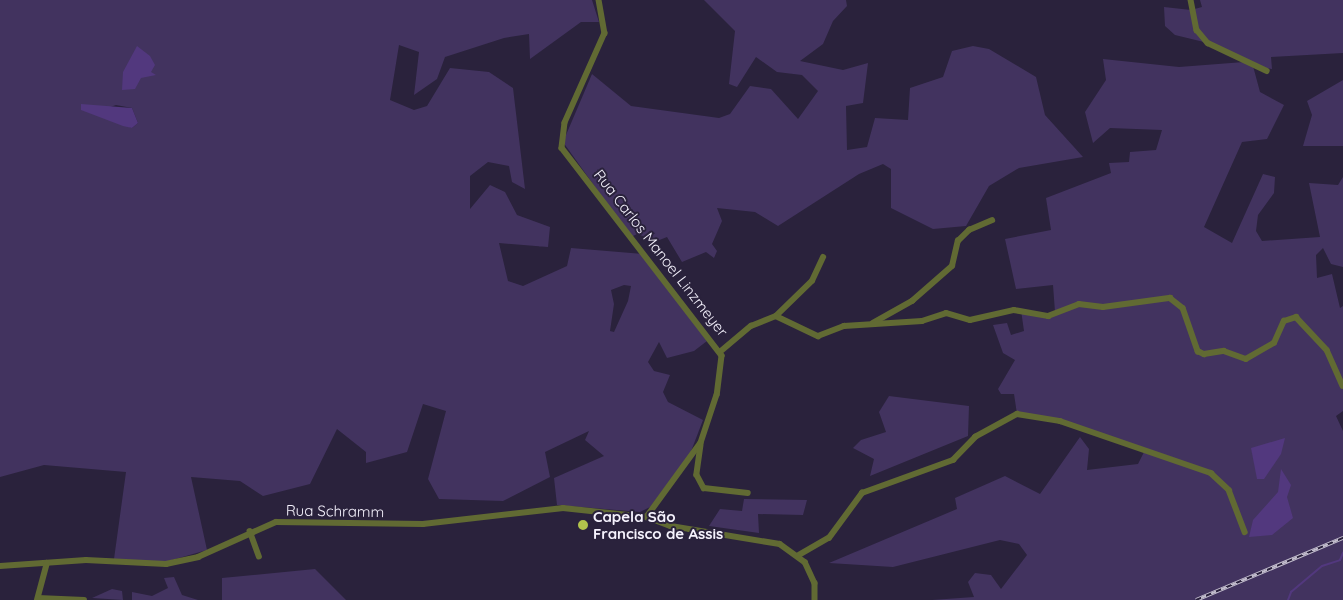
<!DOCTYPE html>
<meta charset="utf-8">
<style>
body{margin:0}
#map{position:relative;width:1343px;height:600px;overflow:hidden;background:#2a223c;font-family:Quicksand,sans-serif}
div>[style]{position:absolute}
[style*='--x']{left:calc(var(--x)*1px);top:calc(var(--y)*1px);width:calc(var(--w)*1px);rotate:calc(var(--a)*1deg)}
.green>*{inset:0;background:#42335f}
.water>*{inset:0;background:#52387e}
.stream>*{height:2px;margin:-1px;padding:0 1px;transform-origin:1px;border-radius:1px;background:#52387e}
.minor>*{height:5.5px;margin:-2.75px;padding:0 2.75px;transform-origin:2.75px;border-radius:2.75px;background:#616a33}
.rail>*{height:4px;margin-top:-2px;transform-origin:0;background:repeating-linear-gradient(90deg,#2a223c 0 5.5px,#c3becd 0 11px);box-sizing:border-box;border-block:1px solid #c3becd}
.dots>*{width:14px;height:14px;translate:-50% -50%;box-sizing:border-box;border:2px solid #2a223c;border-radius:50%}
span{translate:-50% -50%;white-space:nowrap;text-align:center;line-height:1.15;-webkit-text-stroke:4px #2a223c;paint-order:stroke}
.street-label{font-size:15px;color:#f5f2fd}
.poi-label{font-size:15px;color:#f5f2fd;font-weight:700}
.left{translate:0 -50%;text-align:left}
</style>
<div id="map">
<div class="green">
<i style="clip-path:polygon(evenodd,0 0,592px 0,599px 22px,581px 22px,530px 59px,529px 34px,504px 38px,445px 57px,437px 79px,414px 95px,419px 52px,399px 45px,390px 100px,414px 110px,427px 106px,450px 68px,489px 72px,513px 88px,525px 189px,512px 182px,509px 166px,488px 162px,470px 176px,470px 209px,490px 185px,505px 192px,517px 215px,550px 227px,548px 247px,499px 243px,508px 281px,523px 286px,567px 266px,571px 248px,643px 254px,707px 341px,694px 351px,667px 358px,659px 342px,648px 362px,654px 371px,670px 375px,663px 392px,668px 402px,703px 420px,690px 454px,650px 507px,640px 512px,557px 505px,554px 478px,604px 456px,585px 440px,589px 431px,545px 452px,550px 477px,503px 501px,439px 499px,428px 479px,446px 411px,423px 404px,407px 452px,366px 463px,366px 452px,337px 429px,310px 484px,263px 496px,240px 481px,191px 477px,207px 550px,165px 562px,114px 559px,126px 472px,44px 465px,0 477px,0 0,116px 105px,132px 108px,138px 123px,132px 128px,93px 113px,116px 105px,0 0,624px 285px,631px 286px,628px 301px,614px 332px,610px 331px,614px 304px,611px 290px,624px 285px)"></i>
<i style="clip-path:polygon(704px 0,846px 0,847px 6px,833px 21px,823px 44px,800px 61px,843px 70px,868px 63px,863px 103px,846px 106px,847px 150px,867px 147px,875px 118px,908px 120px,910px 88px,943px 77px,952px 51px,973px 46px,989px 49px,1036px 77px,1045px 115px,1083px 157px,1019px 168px,989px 186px,966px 226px,933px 229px,891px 208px,891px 169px,883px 164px,859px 174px,778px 226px,755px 212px,717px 208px,722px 221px,712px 244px,717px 251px,714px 258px,706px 252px,682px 262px,667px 237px,657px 241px,637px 234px,631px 237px,563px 142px,592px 74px,631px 106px,719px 118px,730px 114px,750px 86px,771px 89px,798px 119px,818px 91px,802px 75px,777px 72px,756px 57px,737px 87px,729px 84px,735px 31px)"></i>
<i style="clip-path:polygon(1200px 0,1343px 0,1343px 53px,1271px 57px,1272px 69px,1253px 66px,1260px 92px,1284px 105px,1267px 139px,1242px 142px,1204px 227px,1232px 243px,1263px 174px,1275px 177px,1274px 193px,1258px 215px,1256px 231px,1262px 241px,1320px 237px,1309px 183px,1338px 185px,1343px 177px,1343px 267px,1331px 264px,1323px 248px,1316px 255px,1317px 278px,1332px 274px,1340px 308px,1343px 306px,1343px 411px,1336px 416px,1343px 431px,1343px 600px,932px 600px,974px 597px,968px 582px,975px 573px,991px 575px,1001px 589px,1027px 555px,1019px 544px,1000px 540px,893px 567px,829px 563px,957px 509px,955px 498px,1005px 476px,1040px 494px,1080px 437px,1089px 449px,1087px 470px,1138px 464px,1145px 450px,1060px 421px,1017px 414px,1014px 394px,1001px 394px,998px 389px,1015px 360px,1003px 353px,993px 325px,1007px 323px,1011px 335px,1024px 331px,1021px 310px,1041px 316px,1055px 312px,1053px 285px,1016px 289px,1005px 239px,1051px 230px,1046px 198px,1111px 173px,1109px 163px,1129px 162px,1130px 152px,1156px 150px,1162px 130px,1110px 128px,1093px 143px,1085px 112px,1106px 80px,1103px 59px,1179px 67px,1244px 62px,1208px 43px,1175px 35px,1165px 26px,1164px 7px,1191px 10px,1202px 7px)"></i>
<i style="clip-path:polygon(1343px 80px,1343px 146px,1303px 146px,1312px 115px,1307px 101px)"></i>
<i style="clip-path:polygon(889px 396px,969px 406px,968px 436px,870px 476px,874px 459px,853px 448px,861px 440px,886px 432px,879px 412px)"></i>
<i style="clip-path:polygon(744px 499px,807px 500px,803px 515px,758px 514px,759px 533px,709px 526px,720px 509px,742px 511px)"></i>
<i style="clip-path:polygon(315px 569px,346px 600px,222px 600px,222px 578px)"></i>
<i style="clip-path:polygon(174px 577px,182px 595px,198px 600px,132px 600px,132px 592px,152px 596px,168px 588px,164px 578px)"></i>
<i style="clip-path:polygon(112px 589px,122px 591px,123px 600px,92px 598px)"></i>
</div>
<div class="water">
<i style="clip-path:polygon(137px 46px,150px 56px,155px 65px,151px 72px,156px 75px,141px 78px,135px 89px,122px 90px,123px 72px)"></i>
<i style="clip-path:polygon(81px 104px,132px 108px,138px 123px,132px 128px,123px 126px,81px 110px)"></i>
<i style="clip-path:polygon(1285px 438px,1281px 454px,1264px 479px,1257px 479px,1251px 448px)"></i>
<i style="clip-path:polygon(1281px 469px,1291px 485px,1287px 497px,1293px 518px,1272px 535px,1249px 537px,1253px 520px,1278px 492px)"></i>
</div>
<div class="stream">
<i style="--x:1288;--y:600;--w:9;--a:-69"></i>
<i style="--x:1291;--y:592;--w:40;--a:-40"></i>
<i style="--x:1322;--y:566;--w:19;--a:-18"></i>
<i style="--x:1340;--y:560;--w:8;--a:-67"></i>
</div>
<div class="minor">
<i style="--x:599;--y:0;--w:34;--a:80"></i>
<i style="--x:605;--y:33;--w:98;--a:114"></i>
<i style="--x:565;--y:123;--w:25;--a:97"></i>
<i style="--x:562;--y:148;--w:262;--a:52.4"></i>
<i style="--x:722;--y:356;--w:39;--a:97"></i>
<i style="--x:717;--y:395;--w:51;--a:108.4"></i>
<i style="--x:701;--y:443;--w:92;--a:126.1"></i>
<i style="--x:1191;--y:0;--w:31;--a:79"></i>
<i style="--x:1197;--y:30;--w:17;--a:50"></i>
<i style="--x:1208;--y:43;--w:65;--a:25.4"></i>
<i style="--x:776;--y:316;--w:50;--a:-44.2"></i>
<i style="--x:812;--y:281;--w:26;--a:-65"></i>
<i style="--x:873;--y:323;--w:45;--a:-29.4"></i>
<i style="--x:912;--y:301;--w:53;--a:-41.2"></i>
<i style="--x:952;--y:266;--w:26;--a:-77"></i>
<i style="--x:958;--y:241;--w:16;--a:-45"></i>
<i style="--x:969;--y:230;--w:25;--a:-23"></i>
<i style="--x:721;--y:351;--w:39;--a:-40"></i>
<i style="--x:751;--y:326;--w:27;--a:-22"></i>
<i style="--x:776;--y:316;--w:47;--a:25.5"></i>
<i style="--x:818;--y:336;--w:28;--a:-21"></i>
<i style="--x:844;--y:326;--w:78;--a:-3.7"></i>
<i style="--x:922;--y:321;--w:25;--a:-18"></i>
<i style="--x:946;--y:313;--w:25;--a:16"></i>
<i style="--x:970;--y:320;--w:45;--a:-12.8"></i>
<i style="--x:1014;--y:310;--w:35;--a:10"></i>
<i style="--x:1048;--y:316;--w:33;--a:-21"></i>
<i style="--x:1079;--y:304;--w:24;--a:7"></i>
<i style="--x:1103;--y:307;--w:68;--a:-7.7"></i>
<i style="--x:1170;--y:298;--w:16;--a:38"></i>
<i style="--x:1183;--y:308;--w:46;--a:70.8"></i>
<i style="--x:1198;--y:351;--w:7;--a:27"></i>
<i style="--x:1204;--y:354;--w:20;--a:-9"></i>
<i style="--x:1224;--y:351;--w:23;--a:20"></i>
<i style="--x:1246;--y:359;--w:32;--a:-30"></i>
<i style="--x:1274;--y:343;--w:24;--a:-66"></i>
<i style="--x:1284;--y:321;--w:13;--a:-18"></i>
<i style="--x:1296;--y:317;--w:45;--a:46.8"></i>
<i style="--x:1327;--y:350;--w:39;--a:66"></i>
<i style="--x:701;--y:445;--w:30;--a:98"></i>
<i style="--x:697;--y:475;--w:15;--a:62"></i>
<i style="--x:704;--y:488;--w:44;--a:6.5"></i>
<i style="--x:250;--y:531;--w:27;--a:70"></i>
<i style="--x:799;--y:555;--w:34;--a:-30"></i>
<i style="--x:829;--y:538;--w:56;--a:-53.7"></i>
<i style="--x:862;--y:493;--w:97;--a:-19.9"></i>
<i style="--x:953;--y:460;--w:32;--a:-46"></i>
<i style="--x:975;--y:437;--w:48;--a:-28.7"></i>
<i style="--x:1017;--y:414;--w:44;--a:9.2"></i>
<i style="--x:1060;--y:421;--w:160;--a:19"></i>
<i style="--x:1211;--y:473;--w:25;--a:43"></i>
<i style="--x:1229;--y:490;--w:45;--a:69.1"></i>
<i style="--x:0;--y:566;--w:86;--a:-4"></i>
<i style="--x:86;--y:560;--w:80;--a:2.9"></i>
<i style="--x:166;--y:564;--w:33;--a:-12"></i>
<i style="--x:198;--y:557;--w:85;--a:-24.2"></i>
<i style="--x:276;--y:522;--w:147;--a:0.8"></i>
<i style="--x:423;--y:524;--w:141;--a:-6.5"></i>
<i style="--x:563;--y:508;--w:84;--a:6.1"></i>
<i style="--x:647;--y:517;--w:26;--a:21"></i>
<i style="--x:671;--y:526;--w:110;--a:9.4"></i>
<i style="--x:780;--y:544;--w:31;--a:36"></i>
<i style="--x:805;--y:562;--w:23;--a:65"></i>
<i style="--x:815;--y:583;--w:17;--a:90"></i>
<i style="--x:38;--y:598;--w:46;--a:2.5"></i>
<i style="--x:37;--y:600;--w:38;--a:-75"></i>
</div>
<div class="rail">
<i style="--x:1196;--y:600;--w:160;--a:-22.9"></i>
</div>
<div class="dots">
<i style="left:583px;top:525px;background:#b2c34c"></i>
</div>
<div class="street-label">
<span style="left:661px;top:253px;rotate:52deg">Rua Carlos Manoel Linzmeyer</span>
<span style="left:335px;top:511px;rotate:1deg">Rua Schramm</span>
</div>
<div class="poi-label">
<span class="left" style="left:593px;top:525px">Capela São<br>Francisco de Assis</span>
</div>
</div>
